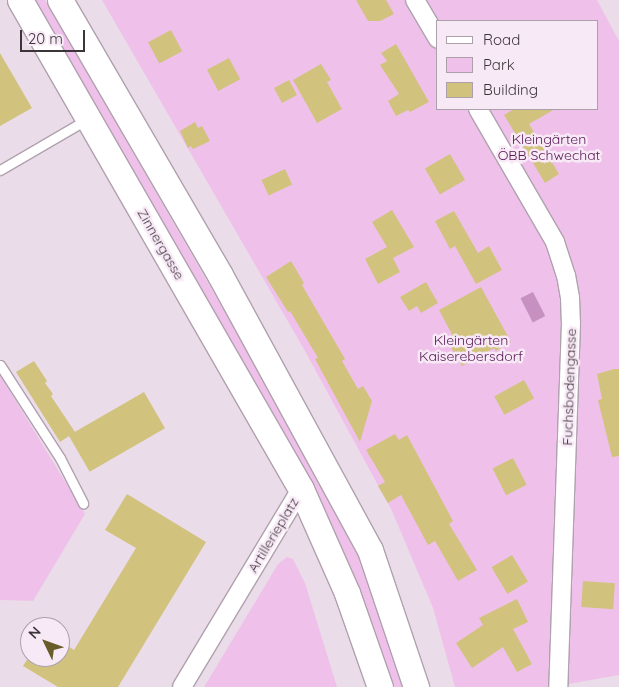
<!DOCTYPE html>
<meta charset="utf-8">
<style>
body{margin:0}
#map{position:relative;width:619px;height:687px;overflow:hidden;background:#ebdce9;font-family:Quicksand,sans-serif}
div>[style]{position:absolute}
[style*='--x']{left:calc(var(--x)*1px);top:calc(var(--y)*1px);width:calc(var(--w)*1px);rotate:calc(var(--a)*1deg)}
.green>*{inset:0;background:#efc1ea}
.water>*{inset:0;background:#c691c0;transform-origin:0 0}
.building>*{inset:0;background:#d1c37e;transform-origin:0 0}
.roads{filter:drop-shadow(1px 0 #b0a1ae) drop-shadow(-1px 0 #b0a1ae) drop-shadow(0 1px #b0a1ae) drop-shadow(0 -1px #b0a1ae)}
.service>*{height:9px;margin:-4.5px;padding:0 4.5px;transform-origin:4.5px;border-radius:4.5px;background:#fff}
.minor>*{height:18px;margin:-9px;padding:0 9px;transform-origin:9px;border-radius:9px;background:#fff}
.secondary>*{height:25px;margin:-12.5px;padding:0 12.5px;transform-origin:12.5px;border-radius:12.5px;background:#fff}
span{translate:-50% -50%;white-space:nowrap;text-align:center;line-height:1.15;-webkit-text-stroke:5px #f8e9f6;paint-order:stroke}
.park-label{font-size:14px;color:#571854}
.street-label{font-size:14px;color:#3b353a}
.legend{position:absolute;left:436px;top:20px;width:162px;height:90px;box-sizing:border-box;background:#f8e9f6;border:1px solid #aca1ab;margin:0;padding:6px 9px;list-style:none;font-size:15px;color:#3b353a}
.legend li{display:flex;align-items:center;gap:10px;height:25px}
.legend b{width:25px;border:1px solid #aca1ab}
.north{position:absolute;left:20px;top:617px;width:50px;height:50px;box-sizing:border-box;background:#f8e9f6;border:1px solid #aca1ab;border-radius:50%;rotate:312deg;font-size:14px;font-weight:700;line-height:20px;text-align:center;color:#3b353a}
.north::after{content:'';display:block;margin:auto;width:18px;height:22px;background:#685d2a;clip-path:polygon(50% 0,100% 100%,50% 72%,0 100%)}
.scale{position:absolute;left:20px;top:30px;width:65px;height:22px;box-sizing:border-box;border:2px solid #3b353a;border-top:0;padding-left:6px;font-size:15px;line-height:18px;white-space:nowrap;color:#3b353a;-webkit-text-stroke:4px #f8e9f6;paint-order:stroke}
</style>
<div id="map">
<div class="green">
<i style="clip-path:polygon(33px 0,45px 0,293px 430px,343px 523px,366px 572px,404px 687px,391px 687px,360px 590px,308px 477px)"></i>
<i style="clip-path:polygon(evenodd,102px 0,597px 0,619px 41px,619px 675px,551px 687px,455px 687px,433px 608px,392px 511px,305px 351px,102px 0,438px 21px,598px 21px,598px 109px,438px 109px,438px 21px)"></i>
<i style="clip-path:polygon(0 375px,85px 514px,33px 601px,0 600px)"></i>
<i style="clip-path:polygon(287px 557px,293px 559px,305px 583px,337px 687px,204px 687px,278px 564px)"></i>
</div>
<div class="water">
<i style="left:533px;top:292px;width:27px;height:14px;rotate:63deg"></i>
</div>
<div class="building">
<i style="clip-path:polygon(356px 0,386px 0,394px 14px,380px 21px,368px 21px)"></i>
<i style="left:171px;top:30px;width:24px;height:26px;rotate:62deg"></i>
<i style="clip-path:polygon(396px 44px,429px 102px,410px 112px,408px 110px,396px 116px,388px 101px,399px 94px,380px 65px,387px 61px,381px 53px)"></i>
<i style="clip-path:polygon(0 53px,32px 108px,0 126px)"></i>
<i style="left:229px;top:58px;width:24px;height:25px;rotate:62deg"></i>
<i style="clip-path:polygon(321px 64px,331px 80px,327px 82px,342px 109px,317px 123px,293px 80px)"></i>
<i style="left:289px;top:80px;width:17px;height:17px;rotate:62deg"></i>
<i style="clip-path:polygon(514px 109px,555px 109px,529px 124px,559px 174px,545px 183px,504px 115px)"></i>
<i style="clip-path:polygon(195px 122px,198px 128px,202px 126px,210px 141px,193px 149px,191px 146px,188px 148px,180px 131px)"></i>
<i style="left:450px;top:154px;width:30px;height:29px;rotate:60deg"></i>
<i style="left:285px;top:169px;width:17px;height:26px;rotate:65deg"></i>
<i style="clip-path:polygon(392px 210px,414px 247px,393px 258px,400px 272px,378px 284px,365px 259px,387px 247px,372px 222px)"></i>
<i style="clip-path:polygon(454px 211px,478px 253px,489px 246px,502px 270px,476px 284px,455px 246px,450px 249px,435px 221px)"></i>
<i style="clip-path:polygon(291px 261px,304px 283px,302px 285px,345px 359px,342px 361px,358px 389px,363px 386px,372px 401px,360px 442px,315px 359px,318px 358px,290px 311px,288px 312px,266px 277px)"></i>
<i style="clip-path:polygon(426px 282px,438px 303px,421px 313px,417px 306px,409px 311px,400px 297px)"></i>
<i style="clip-path:polygon(481px 287px,511px 342px,496px 351px,494px 348px,462px 366px,449px 344px,455px 340px,439px 310px)"></i>
<i style="clip-path:polygon(34px 361px,47px 381px,45px 383px,53px 394px,51px 396px,75px 432px,60px 442px,16px 372px)"></i>
<i style="clip-path:polygon(614px 369px,619px 369px,619px 456px,612px 457px,598px 400px,602px 399px,597px 374px)"></i>
<i style="left:524px;top:380px;width:21px;height:34px;rotate:61deg"></i>
<i style="left:144px;top:392px;width:42px;height:87px;rotate:60deg"></i>
<i style="clip-path:polygon(395px 434px,399px 440px,407px 435px,453px 521px,449px 524px,477px 570px,458px 581px,435px 541px,428px 545px,401px 495px,388px 503px,378px 486px,385px 482px,366px 450px)"></i>
<i style="left:513px;top:458px;width:30px;height:23px;rotate:63deg"></i>
<i style="clip-path:polygon(127px 494px,206px 542px,118px 687px,58px 687px,23px 666px,30px 655px,30px 657px,60px 657px,60px 641px,74px 650px,136px 548px,105px 530px)"></i>
<i style="left:512px;top:555px;width:31px;height:24px;rotate:59deg"></i>
<i style="left:583px;top:581px;width:32px;height:26px;rotate:4deg"></i>
<i style="clip-path:polygon(517px 599px,528px 622px,513px 629px,532px 664px,517px 672px,503px 647px,472px 668px,456px 643px,483px 625px,479px 618px)"></i>
</div>
<div class="roads">
<div class="service">
<i style="--x:0;--y:170;--w:99;--a:-30.2"></i>
<i style="--x:0;--y:365;--w:111;--a:57.2"></i>
<i style="--x:60;--y:458;--w:51;--a:62.9"></i>
</div>
<div class="minor">
<i style="--x:415;--y:0;--w:45;--a:59.5"></i>
<i style="--x:478;--y:109;--w:154;--a:59.9"></i>
<i style="--x:555;--y:242;--w:35;--a:72"></i>
<i style="--x:566;--y:275;--w:22;--a:80"></i>
<i style="--x:570;--y:297;--w:26;--a:88"></i>
<i style="--x:571;--y:323;--w:364;--a:92"></i>
<i style="--x:182;--y:687;--w:231;--a:-59"></i>
</div>
<div class="secondary">
<i style="--x:20;--y:0;--w:564;--a:60.12"></i>
<i style="--x:301;--y:489;--w:114;--a:66.1"></i>
<i style="--x:347;--y:593;--w:100;--a:70.7"></i>
<i style="--x:60;--y:0;--w:318;--a:59.8"></i>
<i style="--x:220;--y:275;--w:313;--a:61.4"></i>
<i style="--x:370;--y:550;--w:145;--a:71.4"></i>
</div>
</div>
<div class="park-label">
<span style="left:549px;top:147px">Kleingärten<br>ÖBB Schwechat</span>
<span style="left:471px;top:348px">Kleingärten<br>Kaiserebersdorf</span>
</div>
<div class="street-label">
<span style="left:161px;top:244px;rotate:60deg">Zinnergasse</span>
<span style="left:569px;top:387px;rotate:-88deg">Fuchsbodengasse</span>
<span style="left:273px;top:535px;rotate:-59deg">Artillerieplatz</span>
</div>
<ul class="legend">
<li><b style="height:6px;background:#fff"></b>Road</li>
<li><b style="height:14px;background:#efc1ea"></b>Park</li>
<li><b style="height:14px;background:#d1c37e"></b>Building</li>
</ul>
<div class="north">N</div>
<div class="scale">20 m</div>
</div>
